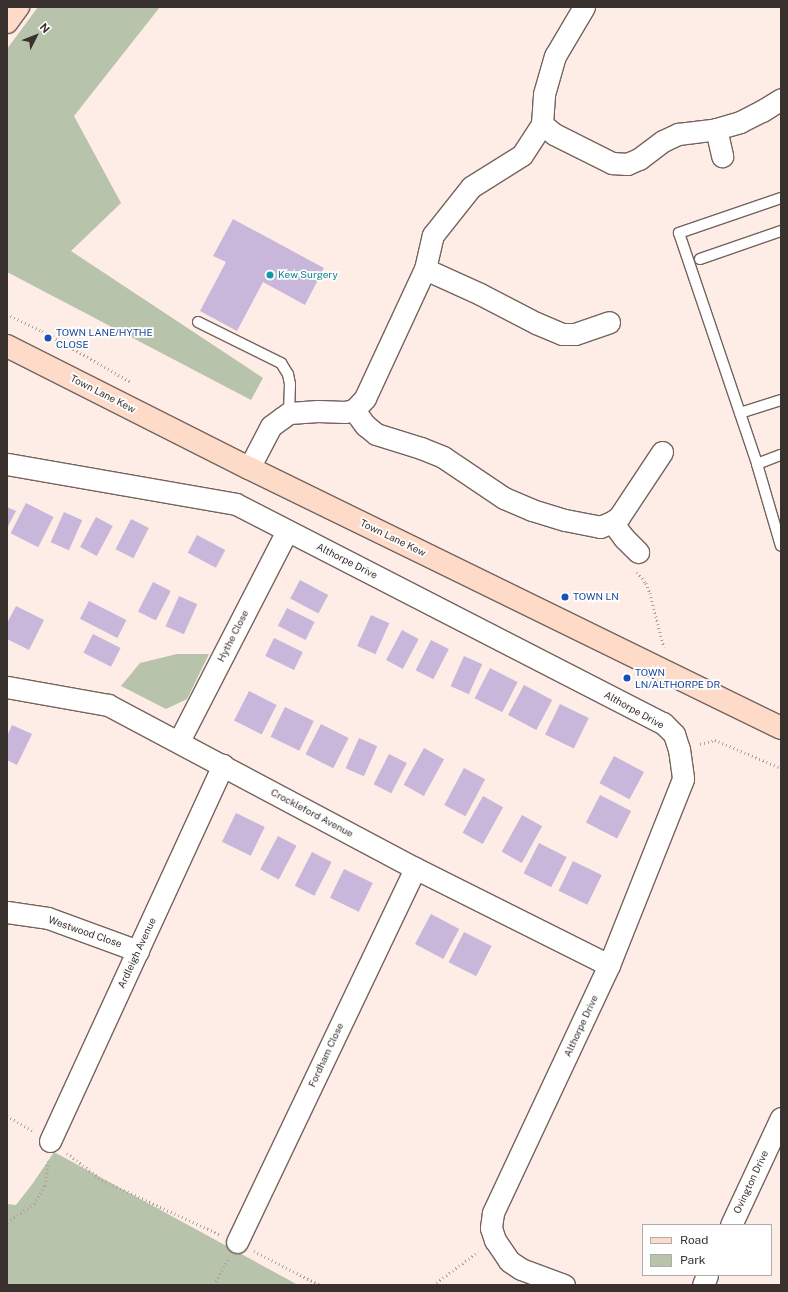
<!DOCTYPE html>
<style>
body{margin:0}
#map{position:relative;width:788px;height:1292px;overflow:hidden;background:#fdede6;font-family:"Public Sans",sans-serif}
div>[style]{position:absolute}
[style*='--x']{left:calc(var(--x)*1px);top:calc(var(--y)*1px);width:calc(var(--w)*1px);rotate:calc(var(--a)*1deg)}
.green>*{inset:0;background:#b8c3ac}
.building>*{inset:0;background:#c8b7da;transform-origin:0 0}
.path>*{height:2.5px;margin-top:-1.25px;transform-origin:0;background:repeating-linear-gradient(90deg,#ada19b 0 1px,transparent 0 4px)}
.roads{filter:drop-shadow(1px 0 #75645d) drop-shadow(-1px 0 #75645d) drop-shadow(0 1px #75645d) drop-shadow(0 -1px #75645d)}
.lane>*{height:10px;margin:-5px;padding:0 5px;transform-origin:5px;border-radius:5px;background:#fff}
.street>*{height:21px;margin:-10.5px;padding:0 10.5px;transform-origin:10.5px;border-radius:10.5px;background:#fff}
.secondary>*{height:22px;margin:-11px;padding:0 11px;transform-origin:11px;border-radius:11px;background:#fedbc8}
.dots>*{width:11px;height:11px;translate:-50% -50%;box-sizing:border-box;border:2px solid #fefefe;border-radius:50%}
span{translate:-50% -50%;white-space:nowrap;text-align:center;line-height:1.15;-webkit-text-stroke:3.5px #fefefe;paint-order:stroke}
.culture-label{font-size:10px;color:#0d838f}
.left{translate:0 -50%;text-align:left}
.transit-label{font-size:10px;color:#164399}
.street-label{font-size:10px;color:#39312e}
.frame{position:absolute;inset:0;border:8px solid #39312e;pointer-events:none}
.legend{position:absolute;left:642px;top:1224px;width:130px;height:52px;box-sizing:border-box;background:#fefefe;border:1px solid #afacab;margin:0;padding:5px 7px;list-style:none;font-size:12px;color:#39312e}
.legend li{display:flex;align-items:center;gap:8px;height:20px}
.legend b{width:20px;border:1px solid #afacab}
.north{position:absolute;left:16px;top:16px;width:40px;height:40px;-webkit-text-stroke:3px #fefefe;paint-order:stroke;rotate:48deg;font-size:11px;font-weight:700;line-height:16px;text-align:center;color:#39312e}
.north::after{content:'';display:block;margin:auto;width:14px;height:18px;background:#39312e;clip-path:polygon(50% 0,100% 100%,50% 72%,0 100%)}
</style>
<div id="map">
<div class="green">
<i style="clip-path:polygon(38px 7px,160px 7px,74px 116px,121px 203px,71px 251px,263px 378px,251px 400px,7px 272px,7px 49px)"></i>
<i style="clip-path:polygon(177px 654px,209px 654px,187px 699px,166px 709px,121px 686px,140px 663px)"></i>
<i style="clip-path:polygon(54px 1152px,298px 1285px,7px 1285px,7px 1204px,16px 1205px,33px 1183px)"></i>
</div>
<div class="building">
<i style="clip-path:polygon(233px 219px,324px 268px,305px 305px,263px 282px,237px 331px,200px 311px,226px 262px,213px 256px)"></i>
<i style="left:26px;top:503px;width:31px;height:34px;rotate:27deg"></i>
<i style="clip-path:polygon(7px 507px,16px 511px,7px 528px)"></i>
<i style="left:64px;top:512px;width:20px;height:33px;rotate:24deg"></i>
<i style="left:96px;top:517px;width:19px;height:34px;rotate:28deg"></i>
<i style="left:131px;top:519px;width:20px;height:34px;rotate:27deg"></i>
<i style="left:197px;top:535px;width:32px;height:20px;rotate:28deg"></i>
<i style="left:300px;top:580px;width:32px;height:21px;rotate:28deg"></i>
<i style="left:153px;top:582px;width:20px;height:33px;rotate:27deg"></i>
<i style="left:179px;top:596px;width:20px;height:33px;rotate:24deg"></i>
<i style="left:89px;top:601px;width:42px;height:20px;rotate:27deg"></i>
<i style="clip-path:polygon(16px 606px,44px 620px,29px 650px,7px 639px,7px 623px)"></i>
<i style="left:287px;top:608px;width:31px;height:20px;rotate:27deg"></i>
<i style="left:371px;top:615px;width:20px;height:34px;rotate:24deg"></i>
<i style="left:402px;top:630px;width:19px;height:34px;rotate:28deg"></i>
<i style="left:93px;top:634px;width:31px;height:21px;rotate:27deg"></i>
<i style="left:274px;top:638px;width:32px;height:20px;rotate:26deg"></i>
<i style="left:431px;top:640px;width:20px;height:34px;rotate:27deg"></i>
<i style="left:464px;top:656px;width:20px;height:33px;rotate:24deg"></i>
<i style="left:490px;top:668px;width:31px;height:34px;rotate:27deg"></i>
<i style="left:524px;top:685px;width:32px;height:34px;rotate:28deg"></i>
<i style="left:249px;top:691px;width:31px;height:33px;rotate:27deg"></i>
<i style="left:560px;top:704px;width:32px;height:34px;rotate:26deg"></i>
<i style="left:285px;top:707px;width:32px;height:33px;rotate:26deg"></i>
<i style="left:321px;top:724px;width:31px;height:34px;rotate:27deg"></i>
<i style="clip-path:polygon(12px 725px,32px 734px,17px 765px,7px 760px,7px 736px)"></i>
<i style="left:359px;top:738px;width:20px;height:33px;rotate:24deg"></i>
<i style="left:424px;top:748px;width:23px;height:42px;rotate:29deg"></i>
<i style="left:389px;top:754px;width:20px;height:34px;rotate:27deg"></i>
<i style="left:614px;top:756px;width:34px;height:31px;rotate:28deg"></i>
<i style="left:464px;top:768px;width:24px;height:42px;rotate:28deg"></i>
<i style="left:600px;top:795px;width:35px;height:31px;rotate:27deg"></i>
<i style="left:483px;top:796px;width:23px;height:42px;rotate:29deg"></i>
<i style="left:236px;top:813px;width:32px;height:32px;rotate:26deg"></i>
<i style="left:522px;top:815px;width:23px;height:42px;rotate:29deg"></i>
<i style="left:278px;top:836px;width:21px;height:38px;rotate:28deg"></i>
<i style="left:539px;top:843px;width:31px;height:34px;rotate:27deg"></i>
<i style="left:312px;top:852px;width:22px;height:38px;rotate:27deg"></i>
<i style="left:573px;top:861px;width:32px;height:33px;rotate:26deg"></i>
<i style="left:344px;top:869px;width:32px;height:32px;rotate:26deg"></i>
<i style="left:431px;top:914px;width:32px;height:34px;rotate:28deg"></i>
<i style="left:464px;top:932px;width:31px;height:34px;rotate:27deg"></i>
</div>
<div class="path">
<i style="--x:7;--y:314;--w:39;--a:26"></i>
<i style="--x:42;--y:331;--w:103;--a:29.8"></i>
<i style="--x:637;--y:572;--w:14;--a:51"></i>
<i style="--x:646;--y:583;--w:11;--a:68"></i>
<i style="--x:650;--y:593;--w:56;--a:75.5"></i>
<i style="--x:700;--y:744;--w:16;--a:-15"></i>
<i style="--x:715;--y:740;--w:72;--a:23"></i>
<i style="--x:7;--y:1116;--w:30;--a:30"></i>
<i style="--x:67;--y:1153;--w:44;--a:37.6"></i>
<i style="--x:102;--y:1180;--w:129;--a:24.8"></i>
<i style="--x:7;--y:1222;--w:32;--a:-34"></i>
<i style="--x:34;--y:1204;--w:21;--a:-59"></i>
<i style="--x:45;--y:1186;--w:25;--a:-83"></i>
<i style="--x:254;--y:1251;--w:74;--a:27.3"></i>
<i style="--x:214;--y:1285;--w:30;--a:-62"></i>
<i style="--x:433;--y:1285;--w:56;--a:-36.3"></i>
</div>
<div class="roads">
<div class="lane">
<i style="--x:781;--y:198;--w:108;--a:161.1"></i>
<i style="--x:679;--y:233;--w:244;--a:71.3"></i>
<i style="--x:757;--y:464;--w:85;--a:73.7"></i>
<i style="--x:700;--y:259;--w:86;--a:-19.1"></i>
<i style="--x:198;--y:322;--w:93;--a:26.3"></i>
<i style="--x:281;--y:363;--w:13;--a:58"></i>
<i style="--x:288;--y:374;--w:10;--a:79"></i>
<i style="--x:290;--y:384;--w:29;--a:92"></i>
<i style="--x:740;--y:413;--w:43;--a:-17.6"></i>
<i style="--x:757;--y:464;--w:26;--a:-21"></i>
</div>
<div class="street">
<i style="--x:542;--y:124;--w:16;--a:40"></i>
<i style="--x:554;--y:134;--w:65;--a:26.6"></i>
<i style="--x:612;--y:163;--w:15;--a:4"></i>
<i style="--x:627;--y:164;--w:13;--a:-23"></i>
<i style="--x:639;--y:159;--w:30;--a:-37"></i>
<i style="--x:663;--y:141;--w:17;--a:-25"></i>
<i style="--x:678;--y:134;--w:38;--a:-7"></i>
<i style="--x:716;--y:129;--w:25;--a:-16"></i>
<i style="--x:740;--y:122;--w:25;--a:-27"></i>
<i style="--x:762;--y:111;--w:22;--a:-32"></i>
<i style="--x:716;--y:129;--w:28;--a:77"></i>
<i style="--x:425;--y:269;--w:60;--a:24.4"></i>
<i style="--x:480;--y:294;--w:63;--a:27.4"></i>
<i style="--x:536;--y:323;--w:28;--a:23"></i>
<i style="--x:562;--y:334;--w:13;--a:0"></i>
<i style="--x:575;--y:334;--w:36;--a:-19"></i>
<i style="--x:354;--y:410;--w:19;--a:54"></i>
<i style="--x:365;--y:425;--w:14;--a:39"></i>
<i style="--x:376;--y:434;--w:47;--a:17.3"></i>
<i style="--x:421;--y:448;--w:24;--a:22"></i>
<i style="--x:443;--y:457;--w:73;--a:33.9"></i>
<i style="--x:504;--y:498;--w:30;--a:23"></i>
<i style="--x:532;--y:510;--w:34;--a:17"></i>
<i style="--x:565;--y:520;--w:36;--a:11"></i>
<i style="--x:600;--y:527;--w:13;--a:-23"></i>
<i style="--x:612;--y:522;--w:9;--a:-36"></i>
<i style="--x:619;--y:517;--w:78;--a:-56.5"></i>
<i style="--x:7;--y:464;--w:232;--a:9.9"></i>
<i style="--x:236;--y:504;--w:480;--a:27.2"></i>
<i style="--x:663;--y:723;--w:16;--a:45"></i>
<i style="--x:674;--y:734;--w:16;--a:72"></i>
<i style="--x:679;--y:749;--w:30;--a:82"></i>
<i style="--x:683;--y:779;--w:200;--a:111.7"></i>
<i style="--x:609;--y:965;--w:274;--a:115.1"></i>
<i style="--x:493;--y:1213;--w:15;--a:98"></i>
<i style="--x:491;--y:1228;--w:13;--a:72"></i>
<i style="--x:495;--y:1240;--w:25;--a:56"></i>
<i style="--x:509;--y:1261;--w:14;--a:34"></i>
<i style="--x:521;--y:1269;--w:46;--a:20.4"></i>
<i style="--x:249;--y:468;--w:47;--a:-62.4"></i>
<i style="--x:271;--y:426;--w:14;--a:-36"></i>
<i style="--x:282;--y:418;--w:9;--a:-36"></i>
<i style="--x:289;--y:413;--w:29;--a:-4"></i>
<i style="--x:318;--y:411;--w:27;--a:2"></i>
<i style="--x:345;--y:412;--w:9;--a:-13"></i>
<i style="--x:354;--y:410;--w:16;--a:-47"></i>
<i style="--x:365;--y:398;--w:142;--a:-65.1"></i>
<i style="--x:425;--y:269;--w:35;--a:-77"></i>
<i style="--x:433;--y:235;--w:61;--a:-51.6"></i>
<i style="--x:471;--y:187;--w:60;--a:-32.1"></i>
<i style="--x:522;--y:155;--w:37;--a:-57"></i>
<i style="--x:542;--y:124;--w:30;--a:-86"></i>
<i style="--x:544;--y:94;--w:40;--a:-74"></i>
<i style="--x:555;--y:56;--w:57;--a:-59.4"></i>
<i style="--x:612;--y:522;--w:20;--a:53"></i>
<i style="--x:624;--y:538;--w:20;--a:45"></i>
<i style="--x:7;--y:687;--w:103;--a:10.1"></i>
<i style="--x:108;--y:705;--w:348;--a:28"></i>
<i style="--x:415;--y:868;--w:217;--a:26.6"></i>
<i style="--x:179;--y:741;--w:236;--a:-62.8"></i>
<i style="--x:7;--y:912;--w:41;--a:8.3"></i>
<i style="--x:48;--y:918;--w:96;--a:20.1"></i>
<i style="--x:50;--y:1141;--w:414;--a:-65.3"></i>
<i style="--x:731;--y:1225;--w:118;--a:-65"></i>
<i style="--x:237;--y:1242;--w:414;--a:-64.5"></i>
<i style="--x:703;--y:1285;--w:11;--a:-68"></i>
</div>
<div class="secondary">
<i style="--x:7;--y:22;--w:19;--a:-54"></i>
<i style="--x:7;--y:346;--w:271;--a:26.8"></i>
<i style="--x:249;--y:468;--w:592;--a:26.05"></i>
</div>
</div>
<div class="dots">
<i style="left:270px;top:275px;background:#0f9aa8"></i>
<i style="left:48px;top:338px;background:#1a4fb4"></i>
<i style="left:565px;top:597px;background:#1a4fb4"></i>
<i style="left:627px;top:678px;background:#1a4fb4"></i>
</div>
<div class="culture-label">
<span class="left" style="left:278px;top:275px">Kew Surgery</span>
</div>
<div class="transit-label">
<span class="left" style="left:56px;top:338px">TOWN LANE/HYTHE<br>CLOSE</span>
<span class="left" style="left:573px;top:597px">TOWN LN</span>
<span class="left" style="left:635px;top:678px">TOWN<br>LN/ALTHORPE DR</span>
</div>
<div class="street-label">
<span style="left:103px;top:394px;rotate:27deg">Town Lane Kew</span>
<span style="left:393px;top:538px;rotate:26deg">Town Lane Kew</span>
<span style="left:347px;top:561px;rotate:27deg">Althorpe Drive</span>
<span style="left:233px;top:636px;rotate:-63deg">Hythe Close</span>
<span style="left:634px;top:710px;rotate:29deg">Althorpe Drive</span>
<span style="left:312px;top:813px;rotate:28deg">Crockleford Avenue</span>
<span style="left:85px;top:932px;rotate:19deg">Westwood Close</span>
<span style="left:137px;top:953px;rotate:-65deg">Ardleigh Avenue</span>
<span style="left:581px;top:1026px;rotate:-65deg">Althorpe Drive</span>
<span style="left:326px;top:1055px;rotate:-65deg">Fordham Close</span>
<span style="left:751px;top:1182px;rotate:-65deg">Ovington Drive</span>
</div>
<div class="frame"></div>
<ul class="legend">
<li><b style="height:5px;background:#fedbc8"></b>Road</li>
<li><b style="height:11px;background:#b8c3ac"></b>Park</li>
</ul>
<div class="north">N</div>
</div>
